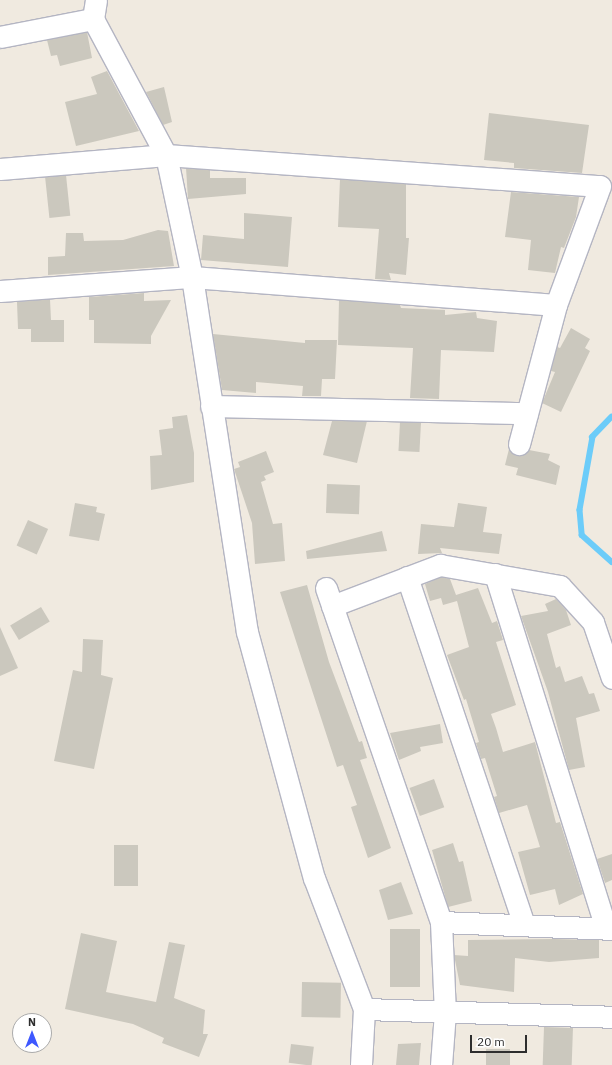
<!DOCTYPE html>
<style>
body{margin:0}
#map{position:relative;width:612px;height:1065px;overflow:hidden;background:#f0eae0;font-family:"IBM Plex Sans",sans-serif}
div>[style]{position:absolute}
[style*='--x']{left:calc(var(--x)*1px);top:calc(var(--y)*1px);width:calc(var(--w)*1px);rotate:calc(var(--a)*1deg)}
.stream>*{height:5.5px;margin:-2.75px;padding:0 2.75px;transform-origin:2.75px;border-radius:2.75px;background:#6cccf9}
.building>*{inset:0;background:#cbc8be;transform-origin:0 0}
.roads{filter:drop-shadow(1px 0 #b4b5c2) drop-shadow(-1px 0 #b4b5c2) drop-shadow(0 1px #b4b5c2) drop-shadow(0 -1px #b4b5c2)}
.minor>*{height:21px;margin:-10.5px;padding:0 10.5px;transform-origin:10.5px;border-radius:10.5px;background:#fff}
span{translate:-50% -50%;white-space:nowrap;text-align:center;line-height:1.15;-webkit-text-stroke:3px #fff;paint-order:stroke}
.north{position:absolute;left:12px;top:1013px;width:40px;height:40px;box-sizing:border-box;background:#fff;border:1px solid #ababab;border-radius:50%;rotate:0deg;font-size:11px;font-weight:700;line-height:16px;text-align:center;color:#2e2e2e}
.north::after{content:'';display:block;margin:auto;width:14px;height:18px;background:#3e58ff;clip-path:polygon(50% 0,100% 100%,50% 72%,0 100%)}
.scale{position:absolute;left:470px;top:1035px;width:57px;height:18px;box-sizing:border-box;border:2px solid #2e2e2e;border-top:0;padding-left:5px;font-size:12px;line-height:14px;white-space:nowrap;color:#2e2e2e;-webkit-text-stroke:3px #fff;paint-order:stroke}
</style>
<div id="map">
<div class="stream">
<i style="--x:612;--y:417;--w:28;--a:134"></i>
<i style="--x:593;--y:437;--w:74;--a:100.1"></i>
<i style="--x:580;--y:510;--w:25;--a:85"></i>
<i style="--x:582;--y:535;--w:40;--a:42"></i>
</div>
<div class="building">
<i style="clip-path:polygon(87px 32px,92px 58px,60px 66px,57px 55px,51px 56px,47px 40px)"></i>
<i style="clip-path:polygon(107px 71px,139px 131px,76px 146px,65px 102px,97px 94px,91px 77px)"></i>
<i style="clip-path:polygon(164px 87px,172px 122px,163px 125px,146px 92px)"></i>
<i style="clip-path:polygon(489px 113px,589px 125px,582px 173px,514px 168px,514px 163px,484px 160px)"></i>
<i style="clip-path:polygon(186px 168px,210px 170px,210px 178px,246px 178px,246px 194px,188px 199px)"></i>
<i style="left:66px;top:175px;width:41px;height:21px;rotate:84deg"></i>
<i style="clip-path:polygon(340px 179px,406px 184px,406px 238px,409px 238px,406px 275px,389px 273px,391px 280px,375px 279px,379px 229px,338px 227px)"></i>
<i style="clip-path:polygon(511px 192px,579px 197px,576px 217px,564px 248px,561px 247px,555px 273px,528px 270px,531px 240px,505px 237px)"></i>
<i style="clip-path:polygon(244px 213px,292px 217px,288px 267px,201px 260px,203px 235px,244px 239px)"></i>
<i style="clip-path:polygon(158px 230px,168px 231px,174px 266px,48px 275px,48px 257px,65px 256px,66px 233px,83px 233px,84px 241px,123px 240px)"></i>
<i style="clip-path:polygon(144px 293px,144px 301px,171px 300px,151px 336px,151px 344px,94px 343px,94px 320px,89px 320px,89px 297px)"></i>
<i style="clip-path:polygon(50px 299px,51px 320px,64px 320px,64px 342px,31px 342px,31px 329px,18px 329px,17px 302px)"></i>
<i style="clip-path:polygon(339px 300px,400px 305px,401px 308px,445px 310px,445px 315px,476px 312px,477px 318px,497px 321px,494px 352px,441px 350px,439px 399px,410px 398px,413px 348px,338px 345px)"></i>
<i style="clip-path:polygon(571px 328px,590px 339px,585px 348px,590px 351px,561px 412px,542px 403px,555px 372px,551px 371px,557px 347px,560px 348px)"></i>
<i style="clip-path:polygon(213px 334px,305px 343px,305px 340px,337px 340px,335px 379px,322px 379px,321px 396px,302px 396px,303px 386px,256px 382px,256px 393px,222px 390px)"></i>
<i style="clip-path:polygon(187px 415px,194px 453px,194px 482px,151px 490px,150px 456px,162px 455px,159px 430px,173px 428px,172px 417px)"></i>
<i style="clip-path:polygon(332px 421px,367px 421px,357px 463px,323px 455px)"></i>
<i style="left:400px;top:422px;width:21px;height:29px;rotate:3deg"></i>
<i style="clip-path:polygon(509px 449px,516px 456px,522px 455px,529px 450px,550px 454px,548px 460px,560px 466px,556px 485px,516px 475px,518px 468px,505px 465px)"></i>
<i style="clip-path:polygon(266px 451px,274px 472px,264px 476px,266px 480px,261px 482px,273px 524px,282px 523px,285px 561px,255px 564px,252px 523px,234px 469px,240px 467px,238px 462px)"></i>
<i style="left:327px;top:484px;width:33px;height:29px;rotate:2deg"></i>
<i style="clip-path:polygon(75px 503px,97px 507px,96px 512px,105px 514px,99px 541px,69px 536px)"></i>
<i style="clip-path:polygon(458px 503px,487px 507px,483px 532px,502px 534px,499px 554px,440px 548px,442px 553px,418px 554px,421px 524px,454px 527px)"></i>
<i style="left:28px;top:520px;width:22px;height:28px;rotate:24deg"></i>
<i style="clip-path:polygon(382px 531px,387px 551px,307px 559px,306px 551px)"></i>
<i style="clip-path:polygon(441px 577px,450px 579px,456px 595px,478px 588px,492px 623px,497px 621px,503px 640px,496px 642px,516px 705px,491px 714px,496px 728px,503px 752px,535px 742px,556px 823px,560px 822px,583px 894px,559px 905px,555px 889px,530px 895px,518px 852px,540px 847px,527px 805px,499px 813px,494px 797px,497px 796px,485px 758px,481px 759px,476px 743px,479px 742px,466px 699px,464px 700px,447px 655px,469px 647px,457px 601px,443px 605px,441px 598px,430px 601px,425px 584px)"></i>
<i style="clip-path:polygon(307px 585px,329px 662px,359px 742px,362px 741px,367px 758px,360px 760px,391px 848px,368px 858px,351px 807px,357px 805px,343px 765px,337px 767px,280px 592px)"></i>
<i style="clip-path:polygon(556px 599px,566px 610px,571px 625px,547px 634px,556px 668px,560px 666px,565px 682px,582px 676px,589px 694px,594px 693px,600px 711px,576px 718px,585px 767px,569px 770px,548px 692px,521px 616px,548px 611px,545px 604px)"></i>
<i style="left:41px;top:607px;width:17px;height:36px;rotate:59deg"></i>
<i style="clip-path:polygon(0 627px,18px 668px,0 676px)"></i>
<i style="clip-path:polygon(83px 639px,103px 640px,101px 675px,113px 678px,94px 769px,54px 761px,73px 670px,82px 672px)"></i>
<i style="clip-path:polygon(440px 724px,443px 743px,420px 747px,421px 751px,399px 760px,390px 733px)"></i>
<i style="left:434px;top:779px;width:30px;height:26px;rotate:70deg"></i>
<i style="clip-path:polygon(453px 843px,459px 862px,463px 861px,472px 901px,448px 907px,432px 850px)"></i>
<i style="left:114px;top:845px;width:24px;height:41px"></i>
<i style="clip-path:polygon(612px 854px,612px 880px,605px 883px,597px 859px)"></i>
<i style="clip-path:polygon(401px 882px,413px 914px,388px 920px,379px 890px)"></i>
<i style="left:390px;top:929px;width:30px;height:58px"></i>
<i style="clip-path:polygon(81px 933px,117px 941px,106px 992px,156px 1002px,169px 942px,185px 945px,174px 998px,205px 1010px,203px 1034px,208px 1034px,199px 1057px,162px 1043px,164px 1038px,133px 1024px,65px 1009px)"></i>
<i style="clip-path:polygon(554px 939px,599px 940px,599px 958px,549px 962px,515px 958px,514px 992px,460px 985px,454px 955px,468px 956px,468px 940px)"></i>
<i style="left:302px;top:982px;width:39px;height:35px;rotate:1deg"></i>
<i style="left:544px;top:1027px;width:29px;height:38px;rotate:2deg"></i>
<i style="clip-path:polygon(421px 1043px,419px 1065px,396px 1065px,398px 1044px)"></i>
<i style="left:291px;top:1044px;width:23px;height:19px;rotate:7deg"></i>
<i style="left:486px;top:1049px;width:24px;height:16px"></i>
</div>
<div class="roads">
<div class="minor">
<i style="--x:96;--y:0;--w:19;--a:99"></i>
<i style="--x:93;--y:19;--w:154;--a:61.8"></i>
<i style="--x:166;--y:155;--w:125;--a:78"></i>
<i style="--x:192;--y:277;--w:359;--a:81.2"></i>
<i style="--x:247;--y:632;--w:255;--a:74.8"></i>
<i style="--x:314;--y:878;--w:140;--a:69.1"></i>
<i style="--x:364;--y:1009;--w:56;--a:93.1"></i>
<i style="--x:0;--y:37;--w:95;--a:-11"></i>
<i style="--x:0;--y:169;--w:167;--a:-4.8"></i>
<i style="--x:166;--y:155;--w:435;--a:4.1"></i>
<i style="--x:600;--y:186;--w:127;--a:110.3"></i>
<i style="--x:556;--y:305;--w:144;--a:104.9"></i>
<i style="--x:0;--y:291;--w:193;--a:-4.2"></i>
<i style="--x:192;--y:277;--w:365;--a:4.4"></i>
<i style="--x:211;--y:406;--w:316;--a:1.3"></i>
<i style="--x:495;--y:574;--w:371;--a:72.6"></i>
<i style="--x:407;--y:577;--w:367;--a:71.4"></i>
<i style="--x:326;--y:588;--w:353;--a:71"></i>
<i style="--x:441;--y:922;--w:90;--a:87.5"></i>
<i style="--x:445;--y:1012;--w:53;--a:94.3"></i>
<i style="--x:332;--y:606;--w:116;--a:-20.8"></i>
<i style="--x:440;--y:565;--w:122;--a:9.9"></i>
<i style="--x:560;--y:586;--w:49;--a:47.5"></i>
<i style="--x:593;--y:622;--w:59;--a:71.3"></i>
<i style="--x:441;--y:922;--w:171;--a:2.3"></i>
<i style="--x:364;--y:1009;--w:248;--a:1.8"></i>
</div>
</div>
<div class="north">N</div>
<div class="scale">20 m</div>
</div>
